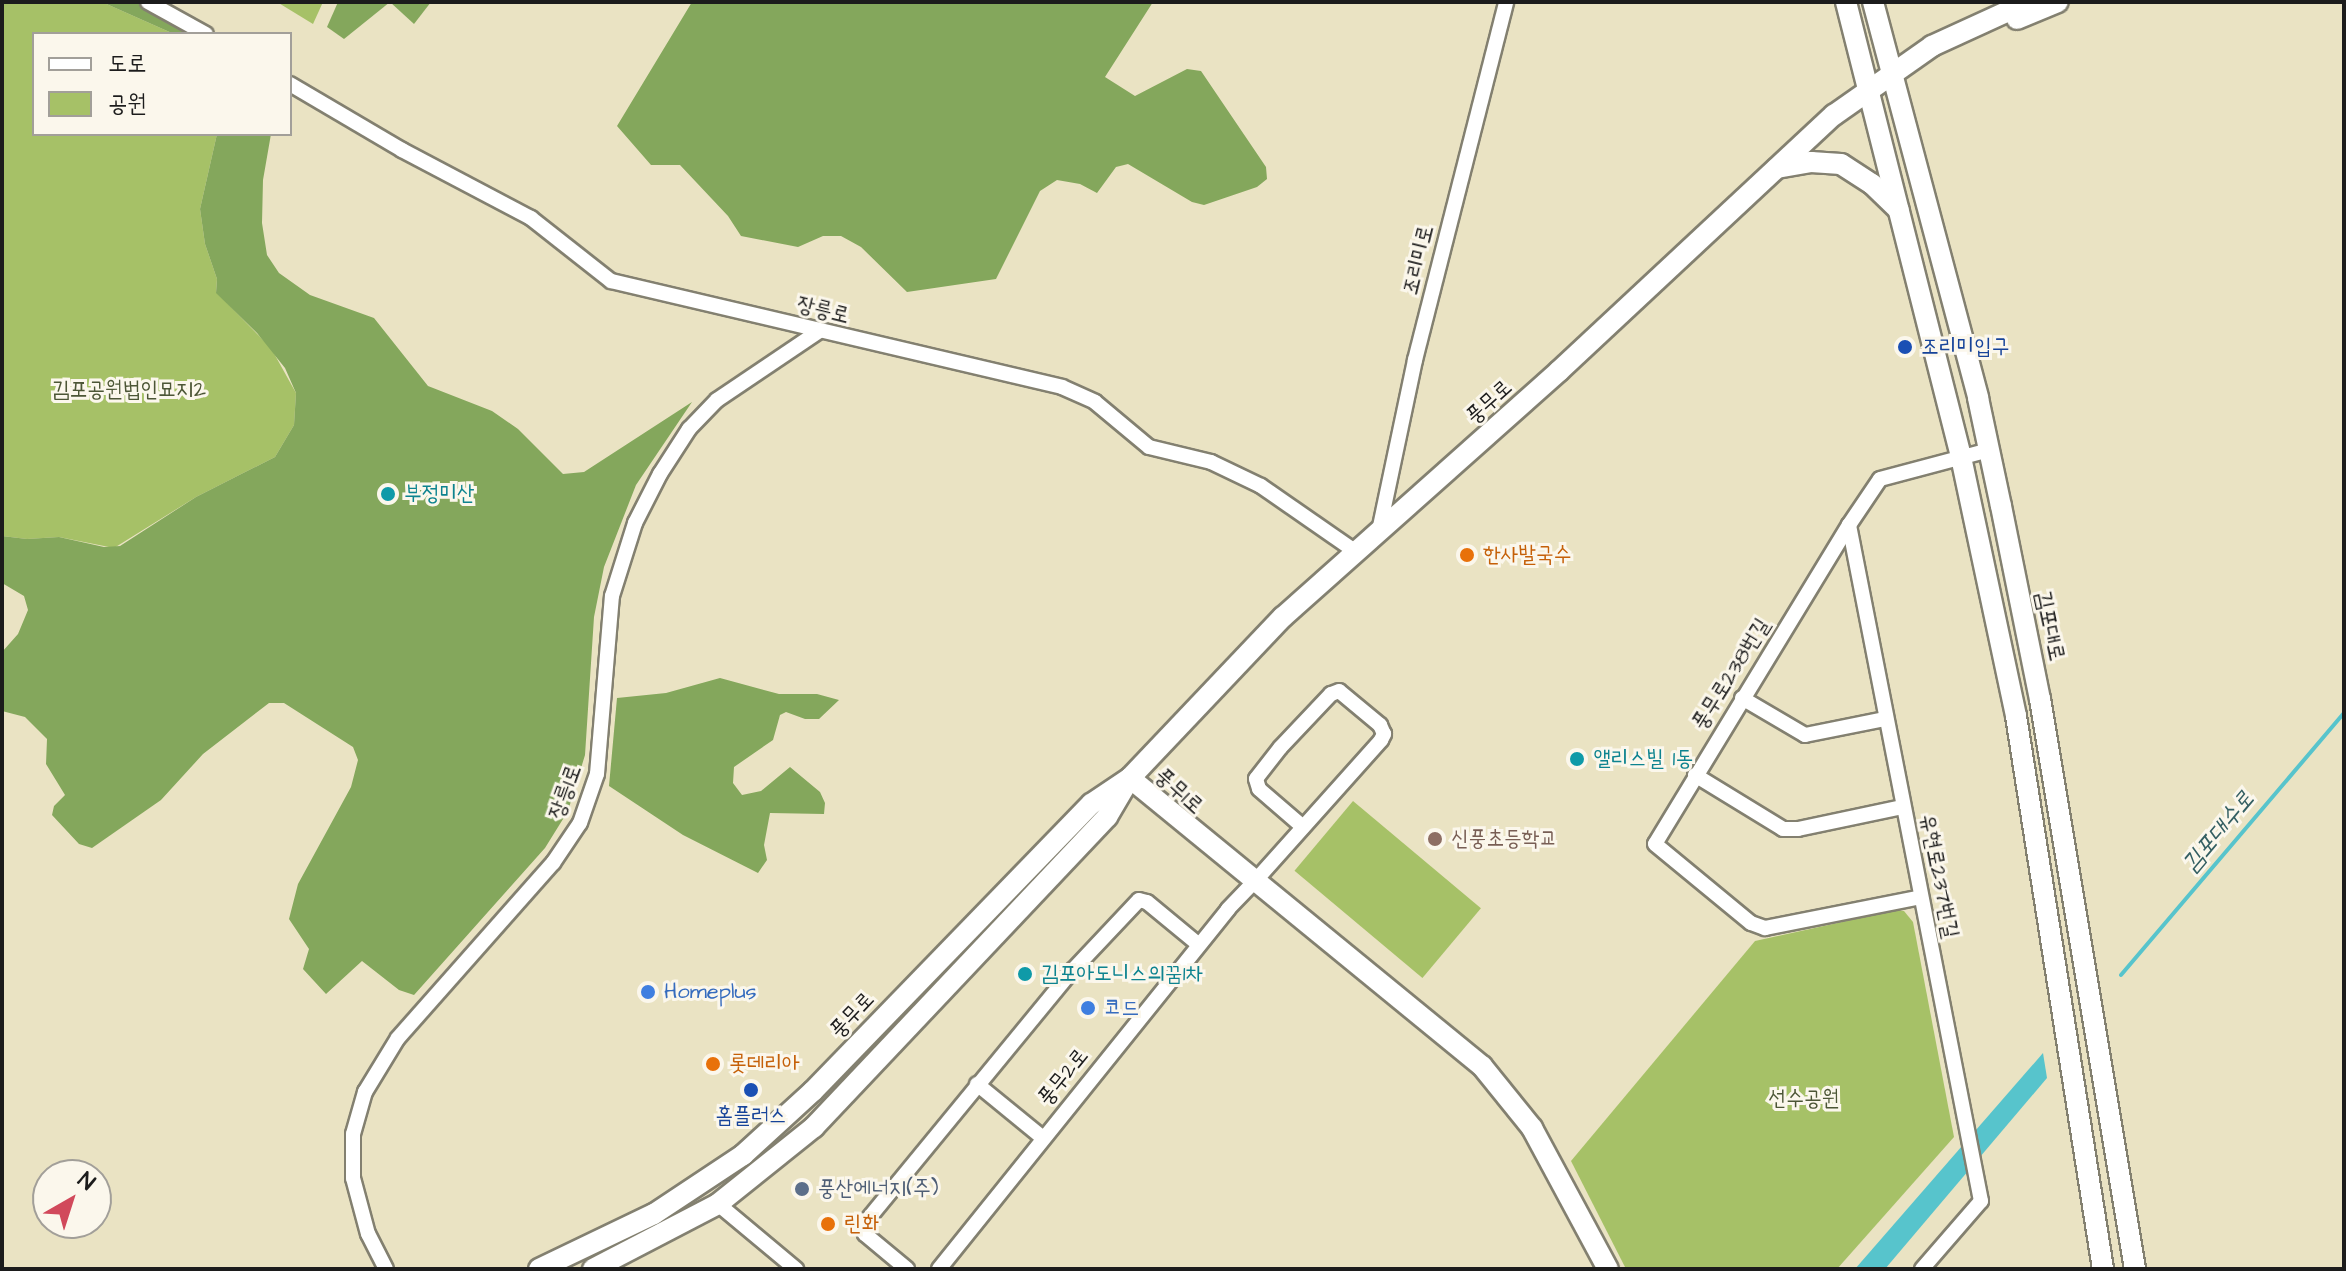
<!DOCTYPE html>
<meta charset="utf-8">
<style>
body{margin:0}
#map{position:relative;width:2346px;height:1271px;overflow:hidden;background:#eae3c3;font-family:"Architects Daughter","Poor Story",sans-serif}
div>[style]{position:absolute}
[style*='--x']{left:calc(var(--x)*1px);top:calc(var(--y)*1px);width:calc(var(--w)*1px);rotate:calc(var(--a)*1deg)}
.green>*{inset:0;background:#a6c167;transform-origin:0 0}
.forest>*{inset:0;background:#84a75c}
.water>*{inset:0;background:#57c4cc}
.stream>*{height:4px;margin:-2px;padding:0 2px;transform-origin:2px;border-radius:2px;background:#57c4cc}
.roads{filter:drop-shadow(2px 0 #838070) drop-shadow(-2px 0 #838070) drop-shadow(0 2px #838070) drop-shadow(0 -2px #838070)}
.street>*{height:14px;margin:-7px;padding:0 7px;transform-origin:7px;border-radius:7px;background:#fff}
.secondary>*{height:20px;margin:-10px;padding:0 10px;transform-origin:10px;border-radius:10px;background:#fff}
.dots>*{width:22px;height:22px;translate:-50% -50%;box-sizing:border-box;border:4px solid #fbf7ec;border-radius:50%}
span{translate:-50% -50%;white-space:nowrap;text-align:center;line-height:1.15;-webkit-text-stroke:6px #fbf7ec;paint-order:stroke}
.street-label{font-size:22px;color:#1c1c1c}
.transit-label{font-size:22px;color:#164399}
.left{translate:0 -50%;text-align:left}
.park-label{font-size:22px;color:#4c5636}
.culture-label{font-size:22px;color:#0d838f}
.food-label{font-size:22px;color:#c56008}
.education-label{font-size:22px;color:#785e54}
.shop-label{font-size:22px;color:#366cbe}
.service-label{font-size:22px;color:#4e5e75}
.water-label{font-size:24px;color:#345f62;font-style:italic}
.frame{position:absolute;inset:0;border:4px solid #1c1c1c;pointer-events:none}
.legend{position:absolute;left:32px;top:32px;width:260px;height:104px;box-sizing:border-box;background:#fbf7ec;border:2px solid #a29f99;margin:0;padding:10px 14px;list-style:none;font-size:24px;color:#1c1c1c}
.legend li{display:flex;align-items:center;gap:16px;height:40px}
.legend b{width:40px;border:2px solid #a29f99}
.north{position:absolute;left:32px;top:1159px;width:80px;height:80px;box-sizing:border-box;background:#fbf7ec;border:2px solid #a29f99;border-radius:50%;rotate:39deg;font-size:22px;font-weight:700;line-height:32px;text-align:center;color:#1c1c1c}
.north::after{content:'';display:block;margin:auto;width:28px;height:36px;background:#d1495b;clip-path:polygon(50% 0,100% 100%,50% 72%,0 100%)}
</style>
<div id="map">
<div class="green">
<i style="clip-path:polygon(2px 2px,102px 2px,174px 34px,34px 34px,34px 134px,217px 134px,200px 209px,205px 244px,217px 279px,216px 292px,271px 348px,296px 393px,294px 425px,275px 457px,196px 497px,114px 548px,59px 537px,27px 539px,2px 536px)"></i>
<i style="clip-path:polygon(277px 2px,323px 2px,313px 24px)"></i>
<i style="left:1353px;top:801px;width:167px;height:91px;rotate:40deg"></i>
<i style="clip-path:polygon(1897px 910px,1904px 911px,1913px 922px,1954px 1137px,1837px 1269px,1626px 1269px,1571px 1161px,1755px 941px)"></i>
</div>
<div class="forest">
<i style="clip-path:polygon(102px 2px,137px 2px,194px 34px,174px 34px)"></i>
<i style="clip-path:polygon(338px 2px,390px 2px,344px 39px,327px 27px)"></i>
<i style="clip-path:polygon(390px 2px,431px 2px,414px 24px)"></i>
<i style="clip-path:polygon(692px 2px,1153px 2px,1105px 77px,1135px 96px,1187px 69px,1201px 71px,1266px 167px,1267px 179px,1257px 187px,1204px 205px,1192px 202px,1128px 164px,1116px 167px,1097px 193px,1080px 184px,1057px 180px,1040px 191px,996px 279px,907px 292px,861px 247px,841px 236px,823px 236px,798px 247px,741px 236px,728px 216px,680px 165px,651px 165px,617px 126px)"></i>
<i style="clip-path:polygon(217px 134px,271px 134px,263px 180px,262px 223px,267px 255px,279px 273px,310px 295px,374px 318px,428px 386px,492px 411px,518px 429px,563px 474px,584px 472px,692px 402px,636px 485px,604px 567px,594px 617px,585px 755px,568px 811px,545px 848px,414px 995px,399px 990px,362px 961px,326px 994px,303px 969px,309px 949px,289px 919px,298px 884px,351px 787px,358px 760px,353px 747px,284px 703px,269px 703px,203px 754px,161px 800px,92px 848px,79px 844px,52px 815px,54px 806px,65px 795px,46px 764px,47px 739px,25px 717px,2px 711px,2px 652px,18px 634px,28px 610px,24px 596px,2px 583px,2px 536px,27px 539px,59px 537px,104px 547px,120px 546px,196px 497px,275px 457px,294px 425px,296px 393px,285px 368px,257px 333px,216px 293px,217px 279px,205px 244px,200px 209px)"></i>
<i style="clip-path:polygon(720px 678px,779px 694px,817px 694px,839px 700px,819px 719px,805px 719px,786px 712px,780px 715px,773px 740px,734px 767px,733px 783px,742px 795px,761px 791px,790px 767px,820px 792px,825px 803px,824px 814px,770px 813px,764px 845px,767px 860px,758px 873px,683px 835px,609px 786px,617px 698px,666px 693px)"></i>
</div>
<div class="water">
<i style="clip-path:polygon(2043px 1053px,2047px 1078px,1885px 1269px,1855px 1269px)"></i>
</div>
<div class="stream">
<i style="--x:2121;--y:975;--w:344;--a:-49.6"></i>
</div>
<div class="roads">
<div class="street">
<i style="--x:148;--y:2;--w:66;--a:28.9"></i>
<i style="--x:290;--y:84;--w:130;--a:30.5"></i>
<i style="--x:402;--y:150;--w:146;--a:27.8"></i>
<i style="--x:531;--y:218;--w:102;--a:38.2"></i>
<i style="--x:611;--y:281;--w:463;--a:13.2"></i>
<i style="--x:1062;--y:387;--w:36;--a:24"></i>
<i style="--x:1095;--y:402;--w:70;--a:39.8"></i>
<i style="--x:1149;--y:447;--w:64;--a:13.6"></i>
<i style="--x:1211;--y:462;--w:55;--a:25.6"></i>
<i style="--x:1261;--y:486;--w:114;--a:34.7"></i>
<i style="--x:1849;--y:525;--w:373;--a:121.3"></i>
<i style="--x:1655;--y:844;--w:124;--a:39.5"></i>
<i style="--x:1751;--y:923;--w:15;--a:20"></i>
<i style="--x:1765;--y:928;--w:159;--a:-11.2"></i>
<i style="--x:1379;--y:531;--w:175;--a:-78.1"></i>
<i style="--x:1415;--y:360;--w:369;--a:-75.7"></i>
<i style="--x:1742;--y:698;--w:73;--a:30.4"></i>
<i style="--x:1805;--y:735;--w:82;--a:-11.3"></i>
<i style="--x:1695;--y:775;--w:103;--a:31.5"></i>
<i style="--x:1783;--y:829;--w:15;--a:0"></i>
<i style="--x:1798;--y:829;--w:106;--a:-11.9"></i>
<i style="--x:977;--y:1084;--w:85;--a:39.3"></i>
<i style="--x:718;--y:1204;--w:102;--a:39.8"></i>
<i style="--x:386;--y:1269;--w:39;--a:-117"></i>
<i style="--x:368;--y:1234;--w:58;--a:-105"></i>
<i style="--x:353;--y:1178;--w:44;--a:-90"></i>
<i style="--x:353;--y:1134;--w:44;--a:-74.1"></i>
<i style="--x:365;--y:1092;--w:63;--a:-58.6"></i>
<i style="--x:398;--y:1038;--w:234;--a:-48.5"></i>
<i style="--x:553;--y:863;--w:48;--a:-56"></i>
<i style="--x:580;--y:823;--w:52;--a:-70.9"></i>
<i style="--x:597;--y:774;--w:179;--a:-85.2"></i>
<i style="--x:612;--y:596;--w:77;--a:-72.5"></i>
<i style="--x:635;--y:523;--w:55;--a:-63"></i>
<i style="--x:660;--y:474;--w:54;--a:-57.2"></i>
<i style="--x:689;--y:429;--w:40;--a:-46"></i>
<i style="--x:717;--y:400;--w:122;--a:-34"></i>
<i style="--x:907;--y:1269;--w:55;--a:-140.2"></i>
<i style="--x:865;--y:1234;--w:10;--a:-96"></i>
<i style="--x:864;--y:1224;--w:329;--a:-50.6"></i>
<i style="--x:1073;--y:970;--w:96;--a:-46.7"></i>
<i style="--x:1139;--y:900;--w:8;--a:14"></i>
<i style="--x:1147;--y:902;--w:67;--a:39.6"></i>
<i style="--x:939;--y:1269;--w:462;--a:-51.2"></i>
<i style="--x:1228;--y:909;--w:40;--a:-46"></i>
<i style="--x:1256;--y:880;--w:188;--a:-48.2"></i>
<i style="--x:1381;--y:740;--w:7;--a:-63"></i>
<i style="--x:1384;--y:734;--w:10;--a:-114"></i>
<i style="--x:1380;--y:725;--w:53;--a:-140.3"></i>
<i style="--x:1339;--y:691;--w:9;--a:159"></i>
<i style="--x:1331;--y:694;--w:74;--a:133.4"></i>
<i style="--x:1280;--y:748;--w:39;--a:128"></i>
<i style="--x:1256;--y:779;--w:10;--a:73"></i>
<i style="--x:1259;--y:789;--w:58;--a:40.8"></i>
<i style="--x:1922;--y:1269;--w:90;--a:-49.1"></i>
<i style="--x:1981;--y:1201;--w:689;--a:-101.05"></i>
<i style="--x:1849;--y:525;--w:55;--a:-56"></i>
<i style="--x:1880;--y:479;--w:113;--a:-14.9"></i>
</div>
<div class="secondary">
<i style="--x:1846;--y:2;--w:469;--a:75.8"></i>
<i style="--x:1961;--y:457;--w:265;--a:78"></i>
<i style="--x:2016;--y:716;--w:560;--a:81.06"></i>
<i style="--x:1873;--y:2;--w:410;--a:75.1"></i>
<i style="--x:1978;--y:398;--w:110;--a:78"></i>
<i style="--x:2001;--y:506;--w:197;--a:78.6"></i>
<i style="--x:2040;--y:699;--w:578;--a:80.54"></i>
<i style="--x:2017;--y:19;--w:44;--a:-22.5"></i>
<i style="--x:1777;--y:168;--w:35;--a:-10"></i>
<i style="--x:1811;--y:162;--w:30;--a:4"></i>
<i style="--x:1841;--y:164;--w:37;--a:33"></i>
<i style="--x:1872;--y:184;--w:37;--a:44"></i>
<i style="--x:1130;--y:778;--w:222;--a:-46.5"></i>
<i style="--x:1283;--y:617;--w:370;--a:-41.7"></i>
<i style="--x:1559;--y:371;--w:376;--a:-43"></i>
<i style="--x:1834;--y:115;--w:120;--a:-35.1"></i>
<i style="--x:1932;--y:46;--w:106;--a:-24.6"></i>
<i style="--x:1130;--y:778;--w:455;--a:39.3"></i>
<i style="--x:1482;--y:1066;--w:80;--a:51.1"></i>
<i style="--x:1532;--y:1128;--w:160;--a:61.7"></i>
<i style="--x:539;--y:1269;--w:127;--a:-25.6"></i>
<i style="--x:654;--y:1214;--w:107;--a:-33.5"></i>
<i style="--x:743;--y:1155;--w:95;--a:-42.4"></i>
<i style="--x:813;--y:1091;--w:400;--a:-45.9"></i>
<i style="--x:1091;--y:804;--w:47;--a:-33.7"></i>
<i style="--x:1130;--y:778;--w:45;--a:120.5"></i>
<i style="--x:1107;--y:817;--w:427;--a:133.4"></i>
<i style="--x:814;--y:1127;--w:123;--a:141.3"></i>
<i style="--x:718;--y:1204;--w:141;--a:152.5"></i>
</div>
</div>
<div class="dots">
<i style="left:1905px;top:347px;background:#1a4fb4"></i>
<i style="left:388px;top:494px;background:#0f9aa8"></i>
<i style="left:1467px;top:555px;background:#e8710a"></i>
<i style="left:1577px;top:759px;background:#0f9aa8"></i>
<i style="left:1435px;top:839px;background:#8d6e63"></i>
<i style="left:1025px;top:974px;background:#0f9aa8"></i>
<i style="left:648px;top:992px;background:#3f7fe0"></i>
<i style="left:1088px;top:1008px;background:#3f7fe0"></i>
<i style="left:713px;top:1064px;background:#e8710a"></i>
<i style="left:751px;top:1090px;background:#1a4fb4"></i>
<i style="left:802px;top:1189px;background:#5c6f8a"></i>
<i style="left:828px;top:1224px;background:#e8710a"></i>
</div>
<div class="street-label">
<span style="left:1418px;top:260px;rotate:-76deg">조리미로</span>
<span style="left:823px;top:310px;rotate:14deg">장릉로</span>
<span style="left:1489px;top:402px;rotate:-42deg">풍무로</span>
<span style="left:2050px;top:626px;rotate:78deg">김포대로</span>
<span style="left:1731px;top:674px;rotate:-58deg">풍무로238번길</span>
<span style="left:1179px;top:791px;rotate:42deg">풍무1로</span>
<span style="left:565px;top:792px;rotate:-70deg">장릉1로</span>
<span style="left:1939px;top:876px;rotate:79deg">유현로237번길</span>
<span style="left:852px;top:1015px;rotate:-47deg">풍무로</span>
<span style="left:1063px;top:1077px;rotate:-51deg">풍무2로</span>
</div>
<div class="transit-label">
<span class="left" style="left:1921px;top:347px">조리미입구</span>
<span style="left:751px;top:1116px">홈플러스</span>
</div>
<div class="park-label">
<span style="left:129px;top:390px">김포공원법인묘지2</span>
<span style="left:1804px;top:1099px">선수공원</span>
</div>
<div class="culture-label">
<span class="left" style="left:404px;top:494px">부정미산</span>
<span class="left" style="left:1593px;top:759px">앨리스빌 1동</span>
<span class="left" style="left:1041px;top:974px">김포아도니스의꿈1차</span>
</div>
<div class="food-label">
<span class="left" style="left:1483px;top:555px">한사발국수</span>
<span class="left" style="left:729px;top:1064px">롯데리아</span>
<span class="left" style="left:844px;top:1224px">린화</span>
</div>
<div class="education-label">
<span class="left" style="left:1451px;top:839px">신풍초등학교</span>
</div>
<div class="shop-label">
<span class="left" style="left:664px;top:992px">Homeplus</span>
<span class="left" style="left:1104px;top:1008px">코드</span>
</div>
<div class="service-label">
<span class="left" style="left:818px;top:1189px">풍산에너지(주)</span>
</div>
<div class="water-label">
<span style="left:2219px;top:832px;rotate:-50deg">김포대수로</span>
</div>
<div class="frame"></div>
<ul class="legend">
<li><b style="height:10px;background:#fff"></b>도로</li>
<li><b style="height:22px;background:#a6c167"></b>공원</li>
</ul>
<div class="north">N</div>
</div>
